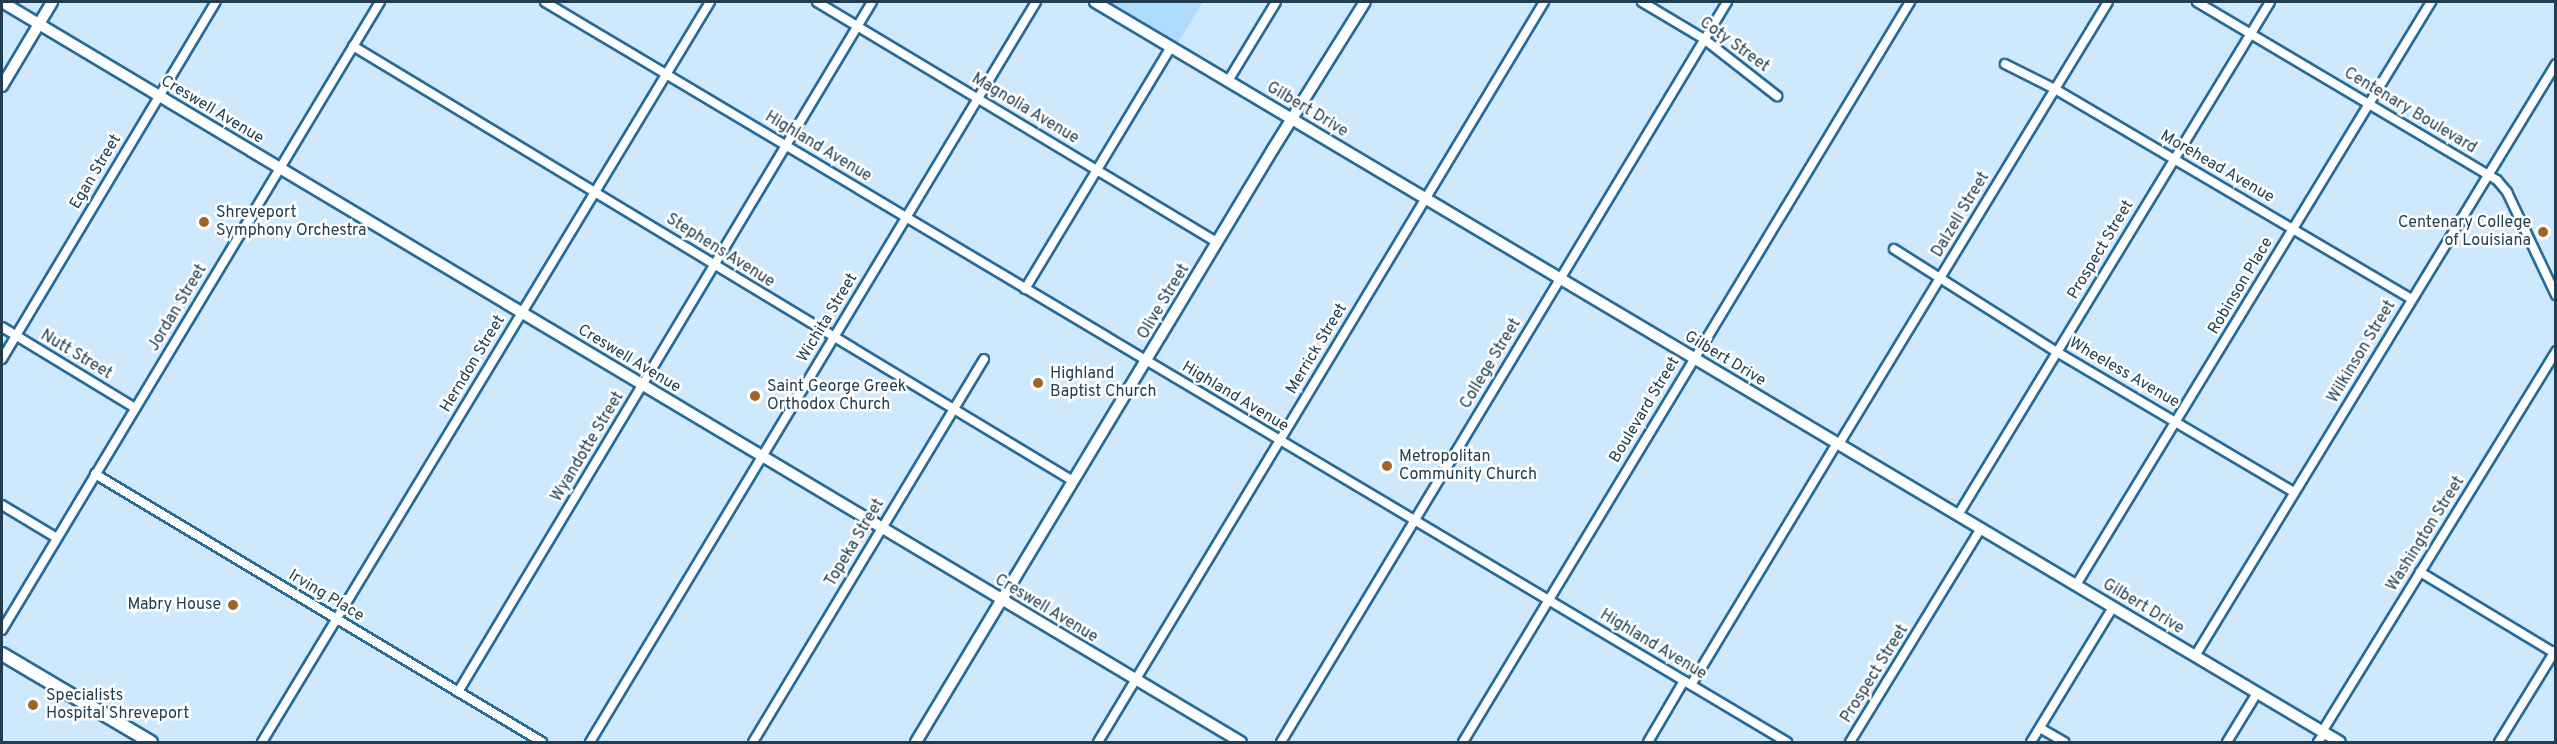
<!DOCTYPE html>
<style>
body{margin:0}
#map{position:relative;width:2557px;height:744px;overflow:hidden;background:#cee8fd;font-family:Overpass,sans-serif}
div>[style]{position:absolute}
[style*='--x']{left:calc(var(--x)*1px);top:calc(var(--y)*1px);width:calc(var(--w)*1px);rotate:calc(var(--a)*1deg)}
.green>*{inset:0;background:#aedbfe}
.roads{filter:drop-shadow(2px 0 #266b99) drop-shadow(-2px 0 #266b99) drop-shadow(0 2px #266b99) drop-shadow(0 -2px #266b99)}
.minor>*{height:8px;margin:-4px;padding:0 4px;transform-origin:4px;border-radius:4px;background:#fff}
.tertiary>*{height:10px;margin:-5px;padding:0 5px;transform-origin:5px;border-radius:5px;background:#fff}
.secondary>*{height:12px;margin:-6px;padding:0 6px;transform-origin:6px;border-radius:6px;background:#fff}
.dots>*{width:16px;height:16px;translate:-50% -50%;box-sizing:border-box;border:3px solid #fff;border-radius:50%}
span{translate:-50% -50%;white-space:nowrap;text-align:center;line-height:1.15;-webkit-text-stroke:5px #fff;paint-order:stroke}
.street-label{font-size:16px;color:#213d52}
.poi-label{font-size:16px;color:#213d52}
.left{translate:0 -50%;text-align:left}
.right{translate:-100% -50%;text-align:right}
.frame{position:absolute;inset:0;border:3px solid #213d52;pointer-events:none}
</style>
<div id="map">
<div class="green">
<i style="clip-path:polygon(1105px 2px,1203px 2px,1177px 44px)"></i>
</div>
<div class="roads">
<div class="minor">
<i style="--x:545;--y:2;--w:1446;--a:30.79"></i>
<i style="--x:817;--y:2;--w:466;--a:31"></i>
<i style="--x:1642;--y:2;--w:72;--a:30.8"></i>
<i style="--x:1704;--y:39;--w:93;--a:38"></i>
<i style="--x:2197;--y:2;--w:349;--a:30.7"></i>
<i style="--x:2497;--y:180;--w:16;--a:50"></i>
<i style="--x:2507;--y:192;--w:114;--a:64.6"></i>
<i style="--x:353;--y:46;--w:841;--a:31.14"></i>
<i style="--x:2005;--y:64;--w:56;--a:26.6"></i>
<i style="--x:2055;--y:89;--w:414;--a:30.5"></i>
<i style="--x:1228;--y:81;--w:92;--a:-58.7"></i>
<i style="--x:1894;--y:249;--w:193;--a:32.3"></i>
<i style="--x:2057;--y:352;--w:275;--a:30.6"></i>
<i style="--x:1025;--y:289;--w:283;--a:-58.9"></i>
<i style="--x:2;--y:327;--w:156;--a:31.3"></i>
<i style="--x:2;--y:359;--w:416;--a:-59.1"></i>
<i style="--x:1839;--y:444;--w:517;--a:-58.68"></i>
<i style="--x:95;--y:474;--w:521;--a:30.94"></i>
<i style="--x:2;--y:505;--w:64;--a:31"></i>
<i style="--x:1958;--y:515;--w:600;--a:-58.69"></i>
<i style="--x:2420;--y:572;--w:159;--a:31.1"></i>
<i style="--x:2076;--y:585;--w:683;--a:-58.66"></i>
<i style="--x:2;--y:630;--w:733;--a:-58.96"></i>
<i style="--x:2195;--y:656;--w:693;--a:-58.63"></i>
<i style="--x:1691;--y:685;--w:283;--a:-58.9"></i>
<i style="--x:458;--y:692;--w:805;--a:-59.04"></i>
<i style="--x:2040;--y:728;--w:28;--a:30"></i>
<i style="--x:2322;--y:732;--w:447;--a:-58.4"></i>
<i style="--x:262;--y:742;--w:865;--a:-58.81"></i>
<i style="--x:590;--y:742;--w:864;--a:-58.92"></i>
<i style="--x:753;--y:742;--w:447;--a:-58.9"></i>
<i style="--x:1098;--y:742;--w:864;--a:-58.92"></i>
<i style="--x:1281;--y:742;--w:864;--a:-58.92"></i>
<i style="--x:1463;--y:742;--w:865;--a:-58.87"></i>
<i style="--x:1648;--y:742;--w:71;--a:-59.5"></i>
<i style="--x:1850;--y:742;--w:251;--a:-58.5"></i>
<i style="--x:2031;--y:742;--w:158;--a:-58.7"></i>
<i style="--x:2227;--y:742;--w:57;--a:-58.5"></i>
<i style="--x:2318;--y:742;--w:11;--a:-56"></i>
<i style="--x:2499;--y:742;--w:107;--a:-58.4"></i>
</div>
<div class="tertiary">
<i style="--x:2;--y:2;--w:1443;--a:30.85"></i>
<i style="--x:1095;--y:2;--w:1448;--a:30.73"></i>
<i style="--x:2;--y:86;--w:98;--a:-59.2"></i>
<i style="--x:916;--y:742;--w:692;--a:-58.95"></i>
<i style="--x:1273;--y:149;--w:173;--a:-58"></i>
</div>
<div class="secondary">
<i style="--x:2;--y:654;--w:173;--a:30.6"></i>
</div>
</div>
<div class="dots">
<i style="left:204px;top:222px;background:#9f6326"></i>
<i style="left:2543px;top:232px;background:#9f6326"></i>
<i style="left:1038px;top:383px;background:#9f6326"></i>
<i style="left:755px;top:396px;background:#9f6326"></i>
<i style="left:1387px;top:466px;background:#9f6326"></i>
<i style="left:233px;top:605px;background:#9f6326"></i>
<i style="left:33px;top:705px;background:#9f6326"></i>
</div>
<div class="street-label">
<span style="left:1734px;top:45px;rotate:36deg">Coty Street</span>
<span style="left:1025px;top:109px;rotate:31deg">Magnolia Avenue</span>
<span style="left:212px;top:110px;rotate:31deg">Creswell Avenue</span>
<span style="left:1307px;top:110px;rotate:31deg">Gilbert Drive</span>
<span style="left:2410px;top:111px;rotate:31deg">Centenary Boulevard</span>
<span style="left:818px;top:147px;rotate:31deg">Highland Avenue</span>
<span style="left:2217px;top:167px;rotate:30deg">Morehead Avenue</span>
<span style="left:96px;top:172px;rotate:-59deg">Egan Street</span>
<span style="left:1961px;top:215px;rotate:-59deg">Dalzell Street</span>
<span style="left:2101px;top:250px;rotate:-59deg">Prospect Street</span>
<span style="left:720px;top:251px;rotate:32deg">Stephens Avenue</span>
<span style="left:2241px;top:286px;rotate:-59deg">Robinson Place</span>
<span style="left:1164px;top:302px;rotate:-59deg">Olive Street</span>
<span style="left:178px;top:308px;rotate:-59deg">Jordan Street</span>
<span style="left:828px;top:318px;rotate:-59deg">Wichita Street</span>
<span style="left:1317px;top:349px;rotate:-59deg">Merrick Street</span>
<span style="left:2362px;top:352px;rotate:-59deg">Wilkinson Street</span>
<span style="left:76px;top:355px;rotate:31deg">Nutt Street</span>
<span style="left:629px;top:359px;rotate:31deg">Creswell Avenue</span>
<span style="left:1725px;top:359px;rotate:31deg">Gilbert Drive</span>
<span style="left:473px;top:364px;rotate:-59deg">Herndon Street</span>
<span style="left:1491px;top:364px;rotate:-59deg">College Street</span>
<span style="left:2124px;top:373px;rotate:30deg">Wheeless Avenue</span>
<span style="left:1235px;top:397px;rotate:31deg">Highland Avenue</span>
<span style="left:1645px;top:410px;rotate:-59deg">Boulevard Street</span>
<span style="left:588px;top:447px;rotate:-59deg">Wyandotte Street</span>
<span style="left:2426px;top:534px;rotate:-58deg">Washington Street</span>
<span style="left:855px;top:543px;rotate:-59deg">Topeka Street</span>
<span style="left:326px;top:596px;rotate:31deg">Irving Place</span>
<span style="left:2143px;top:607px;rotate:31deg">Gilbert Drive</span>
<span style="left:1046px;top:609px;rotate:31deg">Creswell Avenue</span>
<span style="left:1653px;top:645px;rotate:31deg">Highland Avenue</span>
<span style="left:1875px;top:674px;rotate:-58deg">Prospect Street</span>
</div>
<div class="poi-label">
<span class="left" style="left:216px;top:222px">Shreveport<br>Symphony Orchestra</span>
<span class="right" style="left:2531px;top:232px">Centenary College<br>of Louisiana</span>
<span class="left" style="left:1050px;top:383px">Highland<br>Baptist Church</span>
<span class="left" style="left:767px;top:396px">Saint George Greek<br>Orthodox Church</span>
<span class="left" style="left:1399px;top:466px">Metropolitan<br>Community Church</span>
<span class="right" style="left:221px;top:605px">Mabry House</span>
<span class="left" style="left:46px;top:705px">Specialists<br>Hospital Shreveport</span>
</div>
<div class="frame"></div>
</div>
